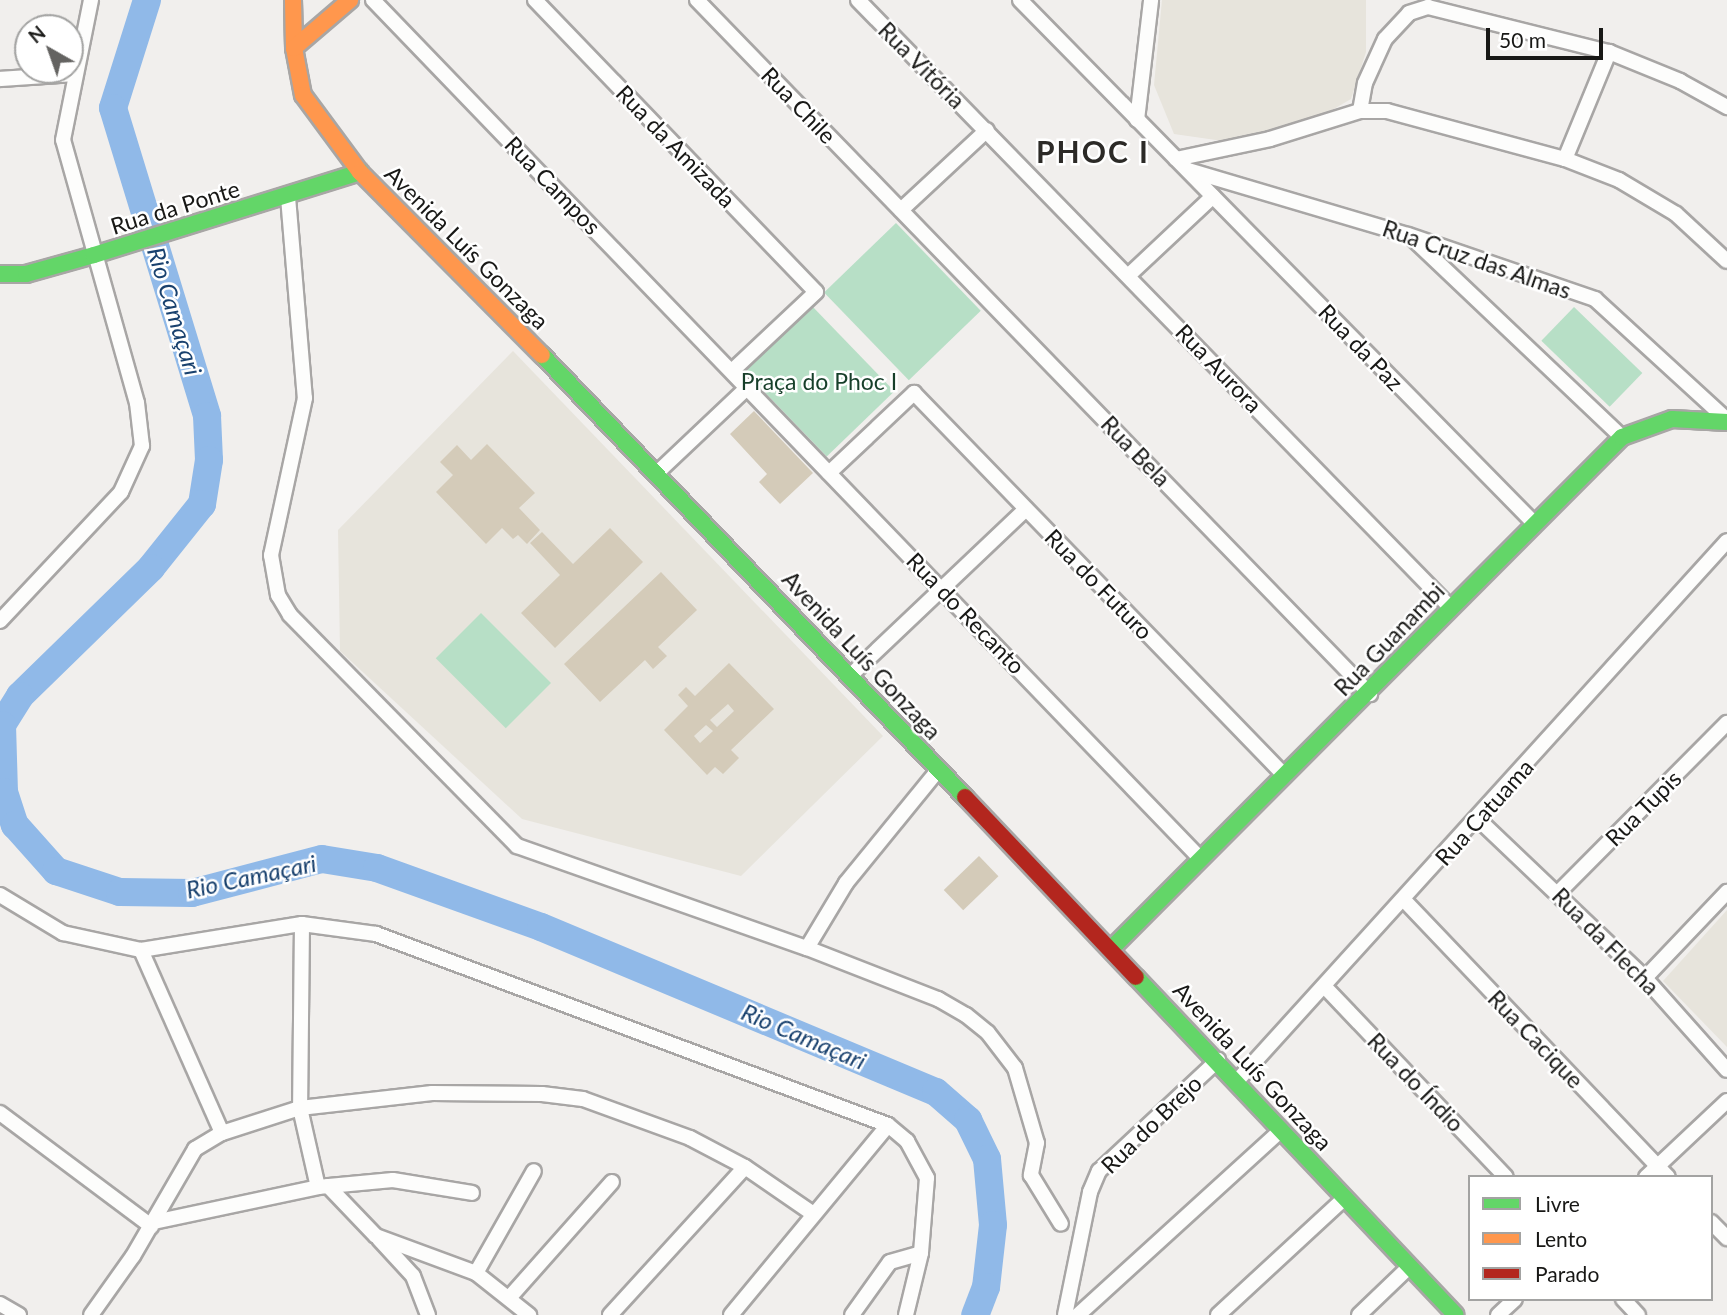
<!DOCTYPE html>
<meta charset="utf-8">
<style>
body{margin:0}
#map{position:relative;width:1727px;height:1315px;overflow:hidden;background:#f1efed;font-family:Lato,sans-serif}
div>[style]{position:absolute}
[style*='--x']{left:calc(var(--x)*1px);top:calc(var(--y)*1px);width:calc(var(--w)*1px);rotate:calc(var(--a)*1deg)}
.built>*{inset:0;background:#e7e4dc}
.green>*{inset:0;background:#b7dfc6;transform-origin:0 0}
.river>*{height:28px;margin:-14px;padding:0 14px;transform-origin:14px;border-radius:14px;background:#90b9e8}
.building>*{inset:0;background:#d4cbb9;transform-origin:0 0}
.roads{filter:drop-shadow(2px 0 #a8a6a5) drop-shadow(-2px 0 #a8a6a5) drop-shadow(0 2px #a8a6a5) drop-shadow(0 -2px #a8a6a5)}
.street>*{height:14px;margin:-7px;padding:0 7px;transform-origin:7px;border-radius:7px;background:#fdfdfc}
.fast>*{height:16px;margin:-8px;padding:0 8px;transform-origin:8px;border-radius:8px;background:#63d668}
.slow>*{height:16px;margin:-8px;padding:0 8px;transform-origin:8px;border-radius:8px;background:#ff974d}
.jam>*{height:16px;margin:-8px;padding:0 8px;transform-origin:8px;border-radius:8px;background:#b3261e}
span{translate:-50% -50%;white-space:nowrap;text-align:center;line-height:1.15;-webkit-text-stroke:5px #fff;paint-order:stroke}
.street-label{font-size:23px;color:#181816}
.park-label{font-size:23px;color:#173f2a}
.water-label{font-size:24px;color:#19416e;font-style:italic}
.district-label{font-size:30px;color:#2c2a27;font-weight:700;letter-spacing:2px}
.legend{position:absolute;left:1468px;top:1175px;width:245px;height:126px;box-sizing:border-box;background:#fff;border:2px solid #a3a3a2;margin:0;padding:9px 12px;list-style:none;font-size:21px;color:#181816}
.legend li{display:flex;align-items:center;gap:14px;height:35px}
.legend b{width:35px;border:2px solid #a3a3a2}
.north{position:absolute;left:14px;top:14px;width:70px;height:70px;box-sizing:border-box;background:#fff;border:2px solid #a3a3a2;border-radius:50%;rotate:320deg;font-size:19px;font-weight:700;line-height:28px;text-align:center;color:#181816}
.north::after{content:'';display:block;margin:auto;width:24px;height:32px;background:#646361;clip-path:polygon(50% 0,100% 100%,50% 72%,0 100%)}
.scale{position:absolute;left:1486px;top:28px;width:117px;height:32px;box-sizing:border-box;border:4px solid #181816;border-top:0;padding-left:9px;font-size:21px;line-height:24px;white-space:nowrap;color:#181816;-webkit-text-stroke:5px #fff;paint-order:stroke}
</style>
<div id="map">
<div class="built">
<i style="clip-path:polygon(1162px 0,1366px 0,1366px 52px,1351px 99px,1320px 117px,1237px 143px,1174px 134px,1154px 85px)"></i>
<i style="clip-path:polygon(513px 351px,883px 736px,741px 876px,522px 819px,340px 651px,338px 530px)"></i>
<i style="clip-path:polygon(1727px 910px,1727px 1047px,1663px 981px)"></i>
</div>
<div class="green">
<i style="left:896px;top:223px;width:122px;height:100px;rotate:46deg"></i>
<i style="left:811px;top:305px;width:120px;height:94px;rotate:46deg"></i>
<i style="left:1574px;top:307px;width:95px;height:47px;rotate:44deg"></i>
<i style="left:481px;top:613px;width:99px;height:64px;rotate:45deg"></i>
</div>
<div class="river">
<i style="--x:147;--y:0;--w:113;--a:107.5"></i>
<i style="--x:113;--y:108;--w:322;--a:73"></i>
<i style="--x:207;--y:416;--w:44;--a:87.4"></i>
<i style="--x:209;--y:460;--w:45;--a:99"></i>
<i style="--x:202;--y:504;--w:82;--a:128.6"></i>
<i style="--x:151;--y:568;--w:183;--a:135.7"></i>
<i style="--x:20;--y:696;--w:34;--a:122"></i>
<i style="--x:2;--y:725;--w:67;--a:88.3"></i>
<i style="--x:4;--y:792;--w:35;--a:72"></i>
<i style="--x:15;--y:825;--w:62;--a:48.3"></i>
<i style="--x:56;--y:871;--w:67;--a:18.2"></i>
<i style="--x:120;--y:892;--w:72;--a:0.8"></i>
<i style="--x:192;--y:893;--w:134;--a:-14.7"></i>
<i style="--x:322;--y:859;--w:56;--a:9.3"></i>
<i style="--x:377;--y:868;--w:174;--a:19.8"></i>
<i style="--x:541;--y:927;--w:428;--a:22.7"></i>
<i style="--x:936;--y:1092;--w:43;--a:41.2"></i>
<i style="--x:968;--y:1120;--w:43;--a:64"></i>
<i style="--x:987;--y:1159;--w:66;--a:84.8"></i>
<i style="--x:993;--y:1225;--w:62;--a:96.4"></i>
<i style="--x:986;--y:1287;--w:30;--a:111"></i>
</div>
<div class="building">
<i style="clip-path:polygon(754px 411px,813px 473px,780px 504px,759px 482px,767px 474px,730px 434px)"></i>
<i style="clip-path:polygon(487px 444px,535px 493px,519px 508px,540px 530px,527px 544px,518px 535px,513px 539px,502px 528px,486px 544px,436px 492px,453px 475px,440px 462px,457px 445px,471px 460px)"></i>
<i style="clip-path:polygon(610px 528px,643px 562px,555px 648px,521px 613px,560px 575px,530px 543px,542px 532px,573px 564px)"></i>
<i style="clip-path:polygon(661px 572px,697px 610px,658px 647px,667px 656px,653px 669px,645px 660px,600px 702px,564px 664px)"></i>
<i style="clip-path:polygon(evenodd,729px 663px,774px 709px,731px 750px,739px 758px,723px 774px,715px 767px,707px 775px,664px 730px,688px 706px,678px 695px,686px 687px,695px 696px,729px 663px,728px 704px,734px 711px,717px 727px,710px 720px,728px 704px,729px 663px,706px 725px,713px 731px,700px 743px,694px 736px,706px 725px)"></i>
<i style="left:979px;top:856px;width:28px;height:49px;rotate:46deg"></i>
</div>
<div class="roads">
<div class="street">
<i style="--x:373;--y:0;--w:1190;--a:46.06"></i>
<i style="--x:535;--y:0;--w:405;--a:46.1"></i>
<i style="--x:816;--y:292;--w:114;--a:136.8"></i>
<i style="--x:697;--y:0;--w:967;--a:45.88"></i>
<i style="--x:858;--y:0;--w:848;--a:45.72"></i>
<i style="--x:1020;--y:0;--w:735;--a:45.5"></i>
<i style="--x:0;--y:79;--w:75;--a:-3.8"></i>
<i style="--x:1360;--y:111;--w:28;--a:-80"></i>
<i style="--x:1365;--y:83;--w:48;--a:-65.6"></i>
<i style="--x:1385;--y:39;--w:35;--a:-47"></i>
<i style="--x:1409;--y:13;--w:20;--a:-18"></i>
<i style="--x:1428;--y:7;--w:187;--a:14"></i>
<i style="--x:1609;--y:52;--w:77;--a:22.2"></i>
<i style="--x:1680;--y:81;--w:54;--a:29"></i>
<i style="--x:1137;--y:120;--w:121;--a:-83.3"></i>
<i style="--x:1176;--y:159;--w:96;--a:-12"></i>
<i style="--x:1270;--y:139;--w:94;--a:-17.3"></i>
<i style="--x:1360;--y:111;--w:27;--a:0"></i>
<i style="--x:1387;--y:111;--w:184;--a:15.1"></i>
<i style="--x:1565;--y:159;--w:58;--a:21.3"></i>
<i style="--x:1619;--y:180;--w:66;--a:30.8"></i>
<i style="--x:1676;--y:214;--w:69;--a:42.7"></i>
<i style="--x:1565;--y:159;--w:116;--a:-67.6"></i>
<i style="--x:1188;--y:170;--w:229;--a:16.5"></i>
<i style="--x:1408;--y:235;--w:198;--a:18.9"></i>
<i style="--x:1595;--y:299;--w:179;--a:42.5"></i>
<i style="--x:288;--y:197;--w:202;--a:85.2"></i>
<i style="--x:305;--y:398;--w:161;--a:102.2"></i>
<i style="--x:271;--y:555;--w:41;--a:80.1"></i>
<i style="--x:278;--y:595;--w:23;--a:59"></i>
<i style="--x:290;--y:615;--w:324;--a:45.5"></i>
<i style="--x:517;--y:846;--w:307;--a:19.4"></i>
<i style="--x:807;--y:948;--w:141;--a:21.3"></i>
<i style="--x:938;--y:999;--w:32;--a:30"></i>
<i style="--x:966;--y:1015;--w:28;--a:39"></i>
<i style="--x:988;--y:1033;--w:44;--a:52.4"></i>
<i style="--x:1015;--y:1068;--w:78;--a:73.7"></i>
<i style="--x:1037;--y:1143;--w:33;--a:101"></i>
<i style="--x:1031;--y:1175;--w:57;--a:58.5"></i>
<i style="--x:901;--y:210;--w:117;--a:-42.9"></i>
<i style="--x:1412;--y:238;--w:289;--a:43.5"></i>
<i style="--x:1129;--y:275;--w:115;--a:-43.2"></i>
<i style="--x:658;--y:472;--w:125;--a:-43.4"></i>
<i style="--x:829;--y:473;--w:117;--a:-43.3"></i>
<i style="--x:914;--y:393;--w:533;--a:45.91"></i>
<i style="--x:0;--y:621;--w:177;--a:-46.8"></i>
<i style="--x:121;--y:492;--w:51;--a:-65.5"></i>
<i style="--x:142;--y:446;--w:43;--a:-96.6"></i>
<i style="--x:137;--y:403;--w:273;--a:-105.7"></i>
<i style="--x:63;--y:140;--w:143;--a:-78.7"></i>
<i style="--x:851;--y:675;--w:241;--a:-43.5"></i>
<i style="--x:1478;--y:819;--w:231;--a:43.6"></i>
<i style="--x:1645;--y:978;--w:123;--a:48.3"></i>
<i style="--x:1558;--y:893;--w:240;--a:-45.2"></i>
<i style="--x:0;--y:895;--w:74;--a:31.1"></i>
<i style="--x:63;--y:933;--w:80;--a:12.3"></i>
<i style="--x:141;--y:950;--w:163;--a:-9.2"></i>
<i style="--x:302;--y:924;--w:75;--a:7.7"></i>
<i style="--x:376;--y:934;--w:546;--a:20.46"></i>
<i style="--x:888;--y:1125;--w:25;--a:40"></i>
<i style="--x:907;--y:1141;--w:42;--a:61.6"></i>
<i style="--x:927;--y:1178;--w:75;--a:94.6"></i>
<i style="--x:921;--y:1253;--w:64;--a:103.6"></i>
<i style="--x:1405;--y:901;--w:381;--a:46.4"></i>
<i style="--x:302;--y:924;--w:184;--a:90.6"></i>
<i style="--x:300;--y:1108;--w:81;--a:77.2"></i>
<i style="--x:807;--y:948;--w:76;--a:-59"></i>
<i style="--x:846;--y:883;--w:146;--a:-50.8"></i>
<i style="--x:141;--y:950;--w:200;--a:66.1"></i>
<i style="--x:1645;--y:978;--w:119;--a:-46.4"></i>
<i style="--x:1325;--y:987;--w:262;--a:46.4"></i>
<i style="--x:1237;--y:1081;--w:729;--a:-47.78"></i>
<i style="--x:0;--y:1113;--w:189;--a:36.8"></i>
<i style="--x:1646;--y:1177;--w:111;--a:-43.2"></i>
<i style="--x:328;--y:1186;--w:69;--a:46.2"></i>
<i style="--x:376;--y:1236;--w:107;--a:20.3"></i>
<i style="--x:476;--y:1273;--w:68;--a:38.4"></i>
<i style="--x:154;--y:1222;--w:168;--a:-12"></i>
<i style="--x:318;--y:1187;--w:75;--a:-5.3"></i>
<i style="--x:393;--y:1180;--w:80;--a:9.3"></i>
<i style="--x:1711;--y:1222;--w:23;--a:45"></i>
<i style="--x:379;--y:1239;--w:50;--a:47.4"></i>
<i style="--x:413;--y:1276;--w:42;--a:69"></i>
<i style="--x:476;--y:1273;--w:117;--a:-60.4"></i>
<i style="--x:509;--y:1298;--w:155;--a:-48.4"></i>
<i style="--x:1623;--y:1299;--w:22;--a:47"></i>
<i style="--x:0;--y:1304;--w:22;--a:30"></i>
<i style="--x:91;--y:1315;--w:72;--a:-54.6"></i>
<i style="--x:133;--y:1256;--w:124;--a:-59.9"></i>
<i style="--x:195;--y:1149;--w:31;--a:-31"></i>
<i style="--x:222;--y:1133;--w:82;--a:-17.8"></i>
<i style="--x:300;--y:1108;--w:133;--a:-6.5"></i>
<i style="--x:432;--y:1093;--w:110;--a:0.5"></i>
<i style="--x:542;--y:1094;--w:41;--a:7"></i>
<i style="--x:583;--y:1099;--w:114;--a:20"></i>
<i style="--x:690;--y:1138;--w:62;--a:27.8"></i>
<i style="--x:745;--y:1167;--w:81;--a:34.5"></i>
<i style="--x:610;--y:1315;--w:200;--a:-47.6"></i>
<i style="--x:731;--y:1315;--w:246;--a:-50.4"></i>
<i style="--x:852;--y:1315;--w:65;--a:-54.4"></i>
<i style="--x:890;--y:1262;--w:32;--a:-16"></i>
<i style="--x:1065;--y:1315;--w:126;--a:-78.5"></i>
<i style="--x:1090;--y:1192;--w:23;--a:-67"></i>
<i style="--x:1099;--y:1171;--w:163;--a:-43"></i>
<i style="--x:1078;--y:1315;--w:275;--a:-42.3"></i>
<i style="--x:1218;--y:1315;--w:173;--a:-42.7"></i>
<i style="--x:1359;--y:1315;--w:69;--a:-43.8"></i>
<i style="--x:1498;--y:1315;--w:23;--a:-43"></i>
</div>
<div class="fast">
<i style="--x:0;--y:274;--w:26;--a:0"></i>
<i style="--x:26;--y:274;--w:71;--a:-15.6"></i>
<i style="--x:94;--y:255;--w:279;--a:-17.3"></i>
<i style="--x:542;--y:355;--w:612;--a:46.26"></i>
<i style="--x:1111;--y:949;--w:723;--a:-45.06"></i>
<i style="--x:1622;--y:437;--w:53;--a:-19.8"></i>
<i style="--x:1672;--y:419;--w:55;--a:3.1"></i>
<i style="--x:1136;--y:977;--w:465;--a:46.6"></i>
</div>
<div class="slow">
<i style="--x:293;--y:0;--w:48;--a:88.8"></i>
<i style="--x:294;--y:48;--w:48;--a:79.2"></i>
<i style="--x:303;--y:95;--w:96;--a:53.5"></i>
<i style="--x:360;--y:172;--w:258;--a:45.2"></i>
<i style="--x:294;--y:48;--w:74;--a:-40.6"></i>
</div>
<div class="jam">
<i style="--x:965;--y:797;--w:248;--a:46.5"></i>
</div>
</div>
<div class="street-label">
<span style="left:922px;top:65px;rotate:45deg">Rua Vitória</span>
<span style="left:799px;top:105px;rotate:46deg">Rua Chile</span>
<span style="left:676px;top:146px;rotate:46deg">Rua da Amizada</span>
<span style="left:553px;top:185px;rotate:46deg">Rua Campos</span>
<span style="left:175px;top:207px;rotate:-17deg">Rua da Ponte</span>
<span style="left:467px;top:247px;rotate:45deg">Avenida Luís Gonzaga</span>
<span style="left:1477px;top:259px;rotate:19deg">Rua Cruz das Almas</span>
<span style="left:1361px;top:347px;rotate:46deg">Rua da Paz</span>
<span style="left:1219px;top:368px;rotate:46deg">Rua Aurora</span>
<span style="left:1136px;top:451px;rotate:46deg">Rua Bela</span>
<span style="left:1099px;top:584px;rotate:46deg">Rua do Futuro</span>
<span style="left:966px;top:613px;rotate:46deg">Rua do Recanto</span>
<span style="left:1389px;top:639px;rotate:-46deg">Rua Guanambi</span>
<span style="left:862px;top:655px;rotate:47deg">Avenida Luís Gonzaga</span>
<span style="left:1643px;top:808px;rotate:-45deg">Rua Tupis</span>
<span style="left:1484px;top:812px;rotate:-48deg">Rua Catuama</span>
<span style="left:1606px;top:941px;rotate:45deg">Rua da Flecha</span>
<span style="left:1536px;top:1039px;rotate:46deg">Rua Cacique</span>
<span style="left:1253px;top:1066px;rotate:47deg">Avenida Luís Gonzaga</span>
<span style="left:1416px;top:1082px;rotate:46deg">Rua do Índio</span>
<span style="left:1151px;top:1124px;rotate:-44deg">Rua do Brejo</span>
</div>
<div class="park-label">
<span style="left:819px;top:381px">Praça do Phoc I</span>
</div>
<div class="water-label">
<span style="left:175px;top:311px;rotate:73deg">Rio Camaçari</span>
<span style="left:251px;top:876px;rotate:-12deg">Rio Camaçari</span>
<span style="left:804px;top:1036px;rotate:23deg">Rio Camaçari</span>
</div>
<div class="district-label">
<span style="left:1093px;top:151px">PHOC I</span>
</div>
<ul class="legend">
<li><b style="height:9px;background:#63d668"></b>Livre</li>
<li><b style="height:9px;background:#ff974d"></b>Lento</li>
<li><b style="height:9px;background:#b3261e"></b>Parado</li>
</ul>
<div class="north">N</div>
<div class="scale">50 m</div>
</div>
